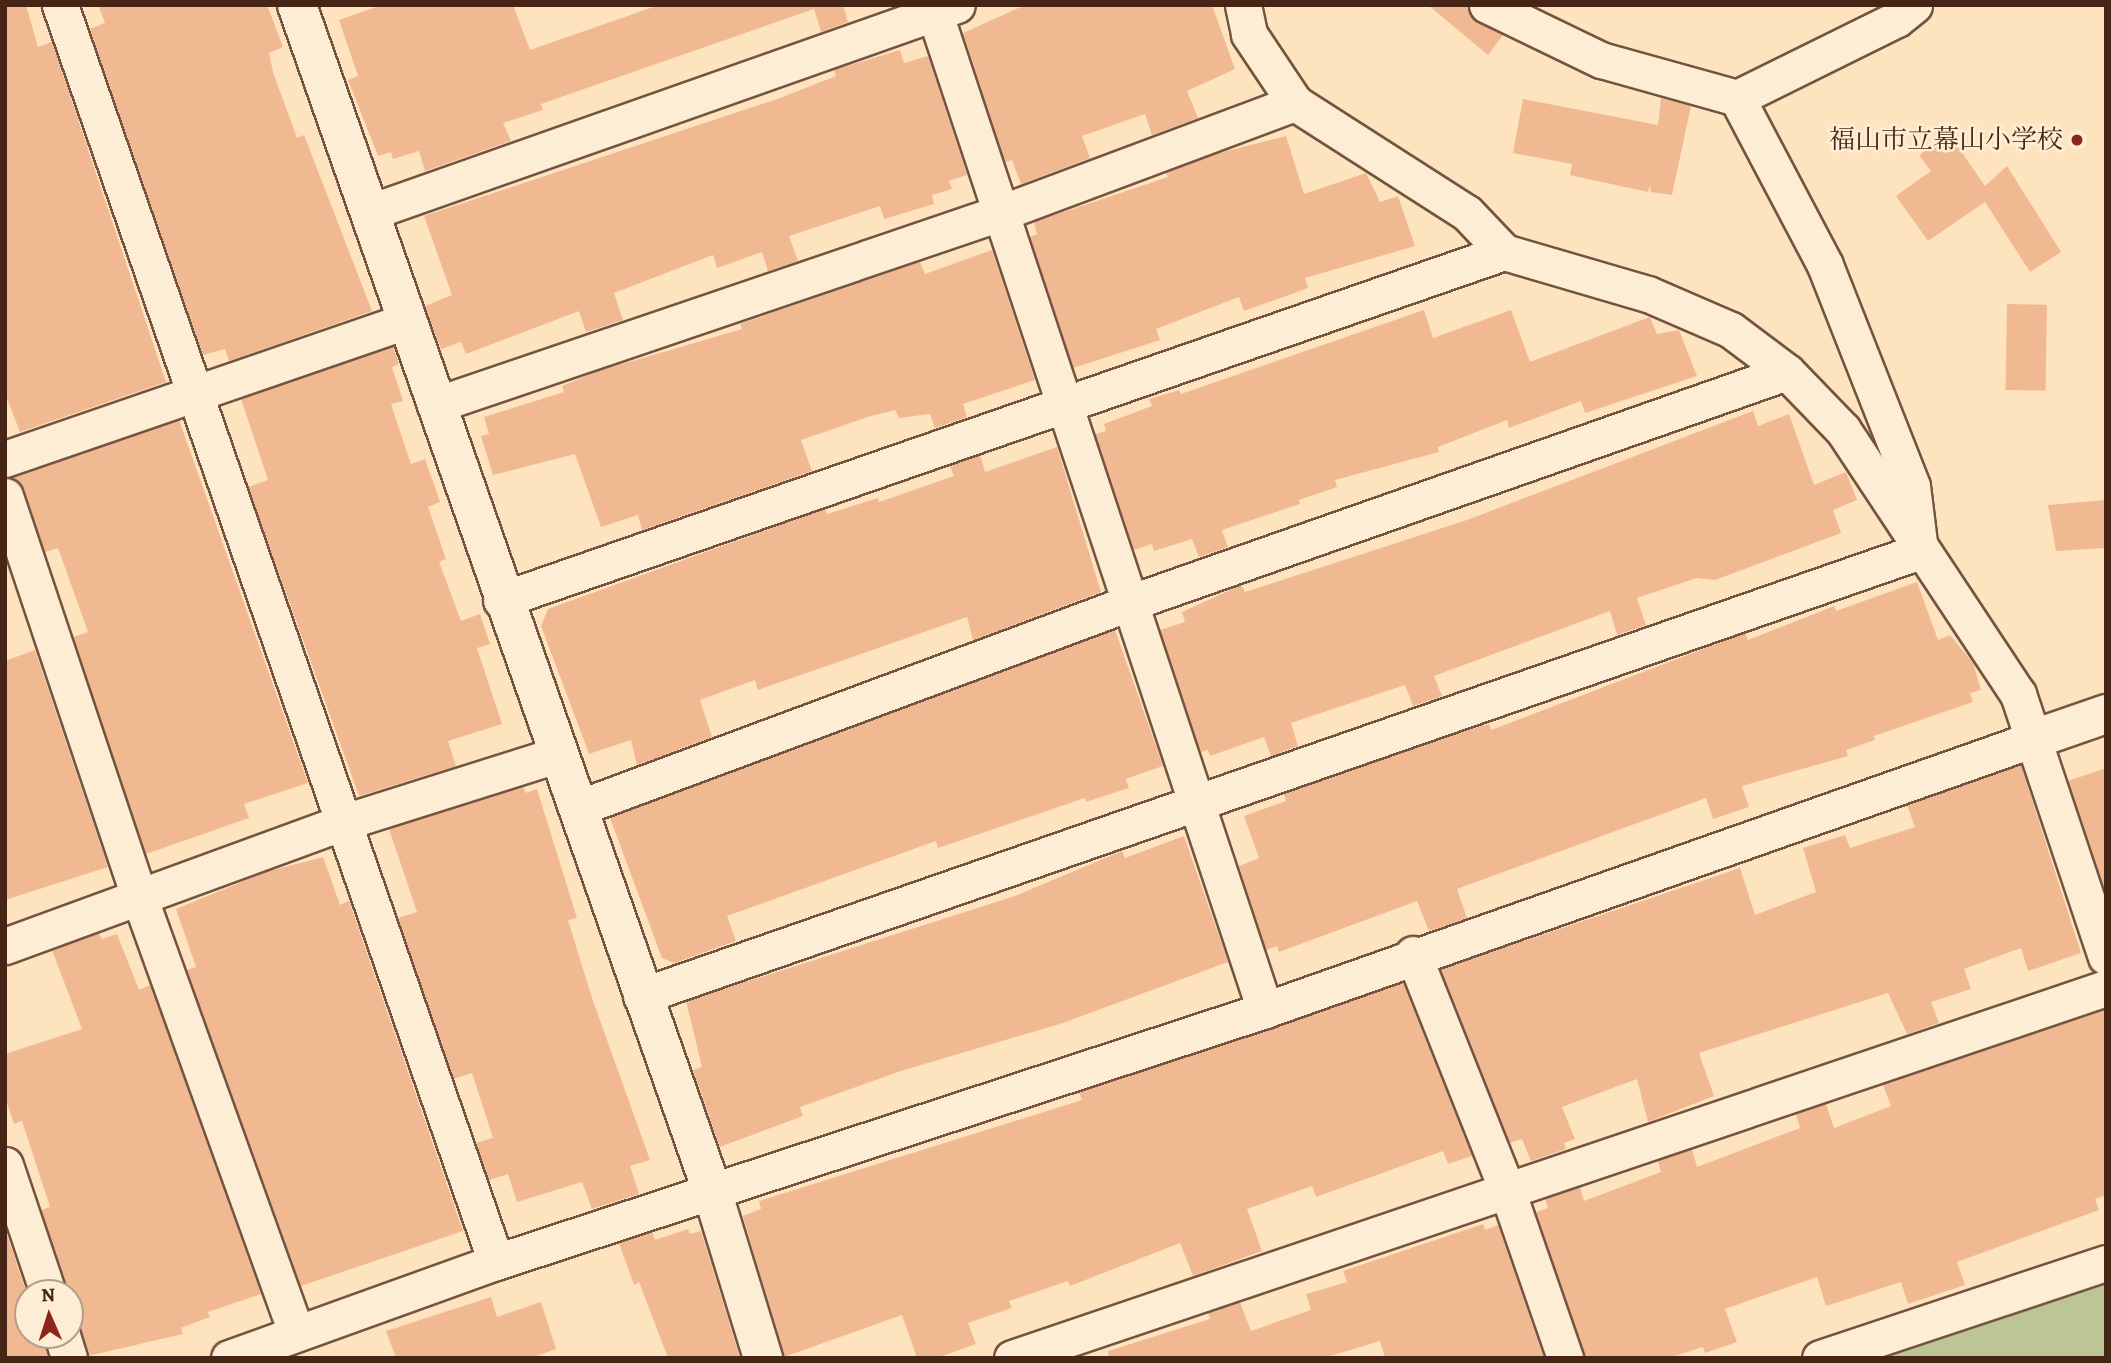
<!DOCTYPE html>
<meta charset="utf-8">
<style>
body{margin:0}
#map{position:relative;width:2111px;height:1363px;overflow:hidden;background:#fee4be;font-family:Alegreya,"Noto Serif JP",serif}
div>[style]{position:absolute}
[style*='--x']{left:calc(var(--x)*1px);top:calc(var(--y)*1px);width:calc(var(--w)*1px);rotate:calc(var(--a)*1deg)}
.green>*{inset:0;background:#bbc595}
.building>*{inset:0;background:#f0b992;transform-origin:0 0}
.roads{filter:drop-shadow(2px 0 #745440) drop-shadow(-2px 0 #745440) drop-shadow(0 2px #745440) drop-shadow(0 -2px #745440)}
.street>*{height:35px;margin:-17.5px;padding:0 17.5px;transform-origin:17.5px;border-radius:17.5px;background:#feedd5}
.secondary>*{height:38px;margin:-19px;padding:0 19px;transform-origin:19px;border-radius:19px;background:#feedd5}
.dots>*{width:19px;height:19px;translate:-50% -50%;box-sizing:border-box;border:4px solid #feedd5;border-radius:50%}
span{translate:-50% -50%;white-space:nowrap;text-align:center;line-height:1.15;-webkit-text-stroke:5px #feedd5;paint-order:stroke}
.poi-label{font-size:26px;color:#462416}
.right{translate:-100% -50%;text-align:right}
.frame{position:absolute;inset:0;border:7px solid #462416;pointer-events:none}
.north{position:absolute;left:14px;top:1279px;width:70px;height:70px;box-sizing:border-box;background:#feedd5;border:2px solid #b49d89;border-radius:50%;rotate:357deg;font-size:19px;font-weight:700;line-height:28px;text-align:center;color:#462416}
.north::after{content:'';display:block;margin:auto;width:24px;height:32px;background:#8f2418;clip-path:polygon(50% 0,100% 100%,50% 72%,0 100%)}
</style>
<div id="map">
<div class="green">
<i style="clip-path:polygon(2106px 1284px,2106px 1358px,1884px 1358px)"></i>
</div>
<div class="building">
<i style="clip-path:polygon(5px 5px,26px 5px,38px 47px,52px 42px,166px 382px,20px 432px,5px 393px)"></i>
<i style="clip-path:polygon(98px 5px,267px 5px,283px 47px,269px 53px,273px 72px,297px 138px,304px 135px,372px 311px,229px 361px,225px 349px,203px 355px,90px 29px,105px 23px)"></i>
<i style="clip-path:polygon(382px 5px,513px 5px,530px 50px,659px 5px,843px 5px,848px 22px,821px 32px,814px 9px,541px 104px,543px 110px,503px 123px,511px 141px,425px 171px,419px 151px,393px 159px,391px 152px,378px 156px,348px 80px,358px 76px,339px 20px)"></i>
<i style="clip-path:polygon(1025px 5px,1212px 5px,1235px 69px,1187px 91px,1198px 118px,1152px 135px,1145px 114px,1082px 136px,1090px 158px,1021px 184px,1012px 160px,1005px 162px,963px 33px)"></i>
<i style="clip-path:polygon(1428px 5px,1467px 5px,1478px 23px,1503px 35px,1488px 55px)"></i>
<i style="clip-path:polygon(900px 50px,904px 63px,928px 56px,967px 175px,949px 181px,952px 189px,932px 195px,934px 204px,884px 219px,880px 206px,789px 236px,798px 261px,768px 271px,762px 252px,717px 268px,713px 255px,614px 293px,623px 320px,586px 332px,579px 311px,466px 354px,461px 342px,441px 349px,425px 306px,452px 295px,424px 216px,780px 98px,836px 76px,834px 70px)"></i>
<i style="clip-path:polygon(1661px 98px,1691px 106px,1672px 195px,1651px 192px,1650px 185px,1648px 192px,1570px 175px,1572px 164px,1513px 153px,1523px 99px,1658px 125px)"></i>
<i style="clip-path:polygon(1949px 134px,1985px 186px,2007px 166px,2061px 252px,2030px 272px,1985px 202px,1928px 241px,1896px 196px,1931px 171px,1919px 155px)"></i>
<i style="clip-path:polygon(1286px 136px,1304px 194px,1366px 173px,1380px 202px,1398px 196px,1415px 246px,1305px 278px,1308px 288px,1244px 311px,1239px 297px,1156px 329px,1160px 340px,1073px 368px,1030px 237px,1037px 234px,1034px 222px,1168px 177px,1166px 173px,1212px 155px)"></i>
<i style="clip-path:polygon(992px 250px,1035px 380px,963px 404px,967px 417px,935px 428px,930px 414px,899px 418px,895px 410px,871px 416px,801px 440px,812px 471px,642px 530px,638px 515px,601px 527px,575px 454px,493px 475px,481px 436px,489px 434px,484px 417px,564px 392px,562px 386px,598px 371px,742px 329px,740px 324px,875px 277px,920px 262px,925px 274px)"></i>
<i style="left:2007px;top:304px;width:40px;height:86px;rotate:1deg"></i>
<i style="clip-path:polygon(1424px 310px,1433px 338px,1511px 310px,1530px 362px,1650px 317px,1657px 334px,1679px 330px,1697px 376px,1585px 413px,1581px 401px,1509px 428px,1507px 420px,1438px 447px,1439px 452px,1335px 480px,1337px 487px,1299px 500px,1300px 504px,1222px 530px,1228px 547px,1199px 557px,1192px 539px,1154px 551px,1152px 544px,1134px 550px,1095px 434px,1106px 431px,1104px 424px,1152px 406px,1149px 399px,1179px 390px,1181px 394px)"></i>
<i style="clip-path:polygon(393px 346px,399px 364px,392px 367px,403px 401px,391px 404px,411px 464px,425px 459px,440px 502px,428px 507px,446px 559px,439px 562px,461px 621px,480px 614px,490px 644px,477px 648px,502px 724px,448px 741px,456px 766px,359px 796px,248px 487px,268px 480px,241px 399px)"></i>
<i style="clip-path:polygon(1753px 411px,1758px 426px,1789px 414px,1814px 485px,1846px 472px,1857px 500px,1833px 510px,1841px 533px,1715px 580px,1697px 578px,1637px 598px,1646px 625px,1617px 635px,1610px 611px,1434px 676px,1442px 696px,1413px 706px,1405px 685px,1291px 723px,1298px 746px,1271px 756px,1264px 737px,1210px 756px,1208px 750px,1201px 752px,1160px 630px,1185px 622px,1182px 612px,1241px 585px,1245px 592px,1467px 520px)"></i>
<i style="clip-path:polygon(179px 420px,308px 783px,244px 804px,249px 818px,146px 854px,73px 637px,88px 632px,58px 548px,45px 552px,24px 490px,12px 478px)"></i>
<i style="clip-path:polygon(1057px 447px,1101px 592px,973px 640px,967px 617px,758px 690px,755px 680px,700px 700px,712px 737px,637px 765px,631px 740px,589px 754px,541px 626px,548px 609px,825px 509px,827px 514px,878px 498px,879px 502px,954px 476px,950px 466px,980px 455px,985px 472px)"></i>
<i style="clip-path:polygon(2106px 500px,2106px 548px,2056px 551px,2048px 505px)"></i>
<i style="clip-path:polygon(1917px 582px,1938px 640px,1950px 635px,1973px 663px,1981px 690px,1970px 693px,1973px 702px,1874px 736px,1875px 740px,1846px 750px,1848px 756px,1742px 786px,1749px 807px,1713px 819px,1706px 798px,1457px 889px,1467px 918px,1429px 931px,1417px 901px,1279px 952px,1277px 946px,1266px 950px,1239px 866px,1259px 858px,1244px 816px,1286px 801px,1284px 794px,1455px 734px,1489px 724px,1491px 730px,1745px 633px,1748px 640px,1834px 606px,1836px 611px)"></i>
<i style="clip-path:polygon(1115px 630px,1163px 766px,1126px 779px,1129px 788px,1086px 802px,1085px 798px,938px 848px,936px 841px,727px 916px,736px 941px,674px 963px,662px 958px,610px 818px)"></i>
<i style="clip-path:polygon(35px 650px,108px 867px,5px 900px,5px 661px)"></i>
<i style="clip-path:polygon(2021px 765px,2081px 953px,2028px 971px,2021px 948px,1964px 969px,1971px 989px,1931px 1002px,1939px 1023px,1907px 1034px,1888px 993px,1699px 1053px,1714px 1096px,1648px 1122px,1637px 1079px,1562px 1107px,1575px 1139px,1564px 1143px,1566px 1149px,1531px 1161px,1522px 1139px,1510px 1143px,1441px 969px,1740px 868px,1755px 915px,1816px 892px,1803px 848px,1845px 835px,1850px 848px,1915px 827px,1907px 805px)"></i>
<i style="clip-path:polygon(2106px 768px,2106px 893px,2068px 781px)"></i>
<i style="clip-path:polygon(523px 786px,526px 793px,537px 789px,577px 918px,568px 920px,592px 998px,650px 1160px,630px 1166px,639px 1194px,592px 1209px,582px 1182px,517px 1202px,508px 1174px,489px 1180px,476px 1143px,493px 1138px,472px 1073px,454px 1079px,398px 918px,417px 912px,389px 829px)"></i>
<i style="clip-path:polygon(1184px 836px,1228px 962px,1063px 1023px,901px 1071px,800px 1107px,803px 1116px,720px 1147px,693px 1070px,702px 1067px,686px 1001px,1015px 896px,1122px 851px,1125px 858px)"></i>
<i style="clip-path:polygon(323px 857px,340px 905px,349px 901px,463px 1231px,301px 1286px,187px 970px,196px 967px,176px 909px,266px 872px)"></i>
<i style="clip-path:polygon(99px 933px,102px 939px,117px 934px,139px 990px,150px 985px,261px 1294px,208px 1312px,210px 1317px,181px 1328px,183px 1334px,88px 1356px,81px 1329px,70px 1317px,70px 1293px,41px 1210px,50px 1207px,22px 1121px,14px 1124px,5px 1097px,5px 1054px,82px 1029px,52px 950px)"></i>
<i style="clip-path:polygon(1403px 983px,1472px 1156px,1448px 1164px,1443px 1151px,1316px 1197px,1312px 1186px,1247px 1209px,1262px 1251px,1193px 1276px,1180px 1243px,1070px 1286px,1068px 1281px,1009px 1301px,1012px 1308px,968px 1323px,976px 1344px,937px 1358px,917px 1358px,902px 1315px,784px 1357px,743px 1216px,761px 1209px,759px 1201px,1082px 1100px,1079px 1092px)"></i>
<i style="clip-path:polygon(2106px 1009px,2106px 1195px,2095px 1199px,2099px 1210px,1957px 1262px,1965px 1285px,1908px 1304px,1901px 1282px,1826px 1306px,1817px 1277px,1725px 1309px,1737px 1342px,1705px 1353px,1703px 1347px,1669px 1358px,1585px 1358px,1536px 1212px,1548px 1208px,1545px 1199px,1580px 1187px,1584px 1201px,1661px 1172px,1658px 1161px,1692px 1149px,1697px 1167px,1800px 1128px,1796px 1114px,1826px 1104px,1834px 1128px,1891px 1106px,1883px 1085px)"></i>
<i style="clip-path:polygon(1483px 1224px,1485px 1230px,1498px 1225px,1544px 1358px,1385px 1358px,1380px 1341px,1324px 1358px,1109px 1358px,1108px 1351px,1210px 1319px,1208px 1313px,1240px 1302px,1251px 1331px,1311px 1310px,1306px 1294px,1347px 1282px,1343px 1271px)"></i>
<i style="clip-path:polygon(5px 1229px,28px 1297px,28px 1335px,42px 1335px,48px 1358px,5px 1358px)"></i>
<i style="clip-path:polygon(688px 1229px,690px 1234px,701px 1231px,740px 1358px,668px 1358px,639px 1282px,634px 1285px,619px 1243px,652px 1232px,655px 1240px)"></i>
<i style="clip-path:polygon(491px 1297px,497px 1317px,541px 1302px,556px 1349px,531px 1358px,396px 1358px,386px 1331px)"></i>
</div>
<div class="roads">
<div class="street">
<i style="--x:60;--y:5;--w:1330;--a:70.87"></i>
<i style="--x:932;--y:5;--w:1059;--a:71.67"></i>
<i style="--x:1243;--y:5;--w:30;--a:78"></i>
<i style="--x:1249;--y:34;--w:83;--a:56.3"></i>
<i style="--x:1295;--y:103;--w:204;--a:32.6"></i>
<i style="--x:1467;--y:213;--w:54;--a:46.5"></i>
<i style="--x:1504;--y:252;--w:150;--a:16.3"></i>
<i style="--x:1648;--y:294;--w:90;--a:23.4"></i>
<i style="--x:1731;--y:330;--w:70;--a:36.9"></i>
<i style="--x:1787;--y:372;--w:81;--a:46"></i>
<i style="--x:1843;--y:430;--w:317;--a:56.5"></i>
<i style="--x:2018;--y:694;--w:277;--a:71.5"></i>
<i style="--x:1487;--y:5;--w:127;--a:25.8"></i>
<i style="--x:1601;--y:60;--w:141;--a:15.6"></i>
<i style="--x:373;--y:211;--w:619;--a:-19.43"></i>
<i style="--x:435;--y:405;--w:600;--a:-18.77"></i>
<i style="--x:1003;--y:212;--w:312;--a:-20.5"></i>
<i style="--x:5;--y:459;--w:426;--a:-19"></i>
<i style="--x:5;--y:496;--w:425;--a:71.5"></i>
<i style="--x:140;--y:899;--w:460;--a:70.2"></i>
<i style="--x:501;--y:600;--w:1062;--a:-19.13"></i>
<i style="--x:578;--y:808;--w:591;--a:-20.4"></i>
<i style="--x:1132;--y:602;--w:694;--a:-19.35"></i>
<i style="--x:5;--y:946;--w:361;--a:-20.1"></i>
<i style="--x:344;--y:822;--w:222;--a:-17.5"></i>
<i style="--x:1413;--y:954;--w:257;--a:68.3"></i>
<i style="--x:1508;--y:1193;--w:175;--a:70.9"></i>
<i style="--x:641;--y:996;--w:1354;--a:-19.18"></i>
<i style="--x:1920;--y:551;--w:65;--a:-97"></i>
<i style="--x:1912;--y:486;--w:238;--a:-111.5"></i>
<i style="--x:1825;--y:265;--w:189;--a:-117.8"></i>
<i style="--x:1737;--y:98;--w:178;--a:-26.3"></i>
<i style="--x:1897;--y:19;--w:22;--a:-39"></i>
<i style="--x:5;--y:1165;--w:135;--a:71.4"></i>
<i style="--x:62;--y:1335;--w:24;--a:73"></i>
<i style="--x:229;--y:1358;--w:284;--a:-19.8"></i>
<i style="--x:496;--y:1262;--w:809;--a:-18.14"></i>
<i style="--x:1265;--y:1010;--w:815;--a:-19.41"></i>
<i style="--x:1012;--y:1358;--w:1155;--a:-18.69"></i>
<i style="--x:1820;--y:1358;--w:301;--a:-18.4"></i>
</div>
<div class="secondary">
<i style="--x:297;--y:5;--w:1257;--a:70.71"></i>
<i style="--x:712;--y:1191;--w:175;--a:73"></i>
<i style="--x:2034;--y:739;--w:76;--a:-19.1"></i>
</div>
</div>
<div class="dots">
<i style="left:2077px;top:140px;background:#8f2418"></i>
</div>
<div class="poi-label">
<span class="right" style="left:2063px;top:140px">福山市立幕山小学校</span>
</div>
<div class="frame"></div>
<div class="north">N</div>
</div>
